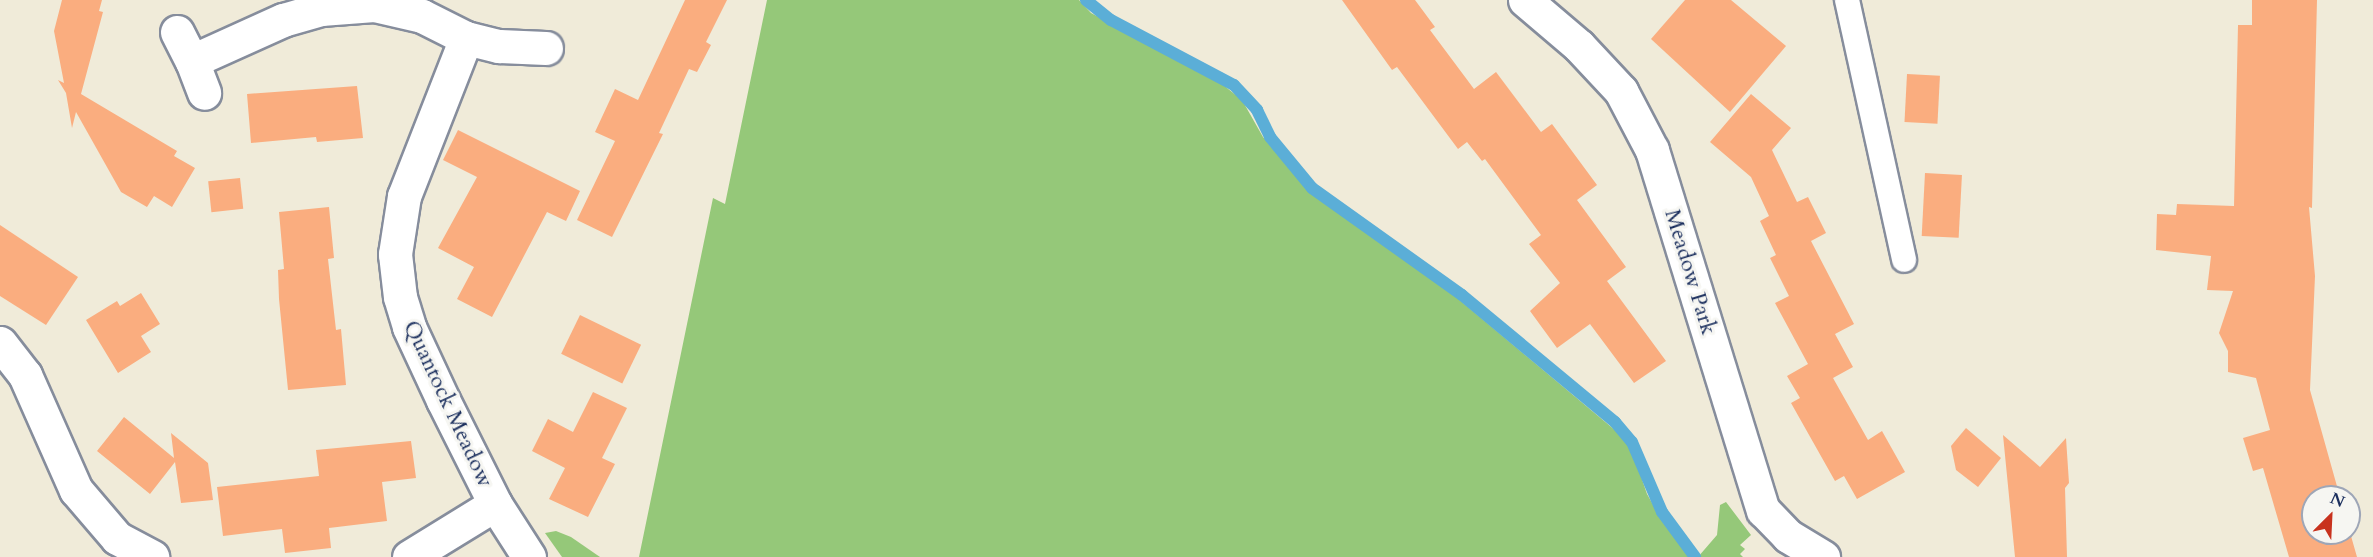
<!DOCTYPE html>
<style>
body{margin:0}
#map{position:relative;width:2373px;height:557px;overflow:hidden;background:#f0ebd9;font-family:Cardo,serif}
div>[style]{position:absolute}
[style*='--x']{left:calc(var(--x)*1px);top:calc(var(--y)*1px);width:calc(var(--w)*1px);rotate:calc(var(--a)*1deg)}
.green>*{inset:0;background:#95c879}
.stream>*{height:12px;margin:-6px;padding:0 6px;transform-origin:6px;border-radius:6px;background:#5baed7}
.building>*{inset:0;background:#faad7f;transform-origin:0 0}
.roads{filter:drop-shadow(2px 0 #868d9c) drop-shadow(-2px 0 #868d9c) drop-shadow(0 2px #868d9c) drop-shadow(0 -2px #868d9c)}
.lane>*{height:24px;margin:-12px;padding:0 12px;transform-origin:12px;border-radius:12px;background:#fff}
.street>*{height:33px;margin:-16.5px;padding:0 16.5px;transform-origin:16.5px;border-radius:16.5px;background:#fff}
span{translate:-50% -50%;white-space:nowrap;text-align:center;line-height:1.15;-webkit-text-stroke:6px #f6f6f2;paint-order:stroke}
.street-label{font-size:22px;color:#1b2f5e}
.north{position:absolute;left:2301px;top:485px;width:60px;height:60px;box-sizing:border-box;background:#f6f6f2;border:2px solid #9ea6b7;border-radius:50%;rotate:24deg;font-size:16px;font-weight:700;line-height:24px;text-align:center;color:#1b2f5e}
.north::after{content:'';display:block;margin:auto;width:21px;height:27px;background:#c8321e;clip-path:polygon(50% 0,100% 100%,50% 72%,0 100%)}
</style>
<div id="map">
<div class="green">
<i style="clip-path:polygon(767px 0,1079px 0,1091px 13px,1217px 80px,1242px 100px,1263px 137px,1306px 188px,1444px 287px,1616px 431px,1632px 450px,1647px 494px,1664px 524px,1691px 557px,639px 557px,713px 198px,725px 204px)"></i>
<i style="clip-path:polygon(1726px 502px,1751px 535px,1740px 545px,1745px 549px,1740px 554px,1743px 557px,1698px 557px,1717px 535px,1720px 505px)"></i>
<i style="clip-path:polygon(556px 531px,571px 537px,600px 557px,562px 557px,545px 533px)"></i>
</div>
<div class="stream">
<i style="--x:1086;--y:0;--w:32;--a:39"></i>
<i style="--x:1111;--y:20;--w:139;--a:27.9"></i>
<i style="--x:1234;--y:85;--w:34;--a:47"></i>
<i style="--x:1257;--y:110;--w:30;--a:64"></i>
<i style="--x:1270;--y:137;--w:66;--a:50.5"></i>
<i style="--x:1312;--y:188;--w:184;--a:35.5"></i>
<i style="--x:1462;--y:295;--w:199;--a:39.7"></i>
<i style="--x:1615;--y:422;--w:26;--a:50"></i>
<i style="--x:1632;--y:442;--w:76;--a:66.8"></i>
<i style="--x:1662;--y:512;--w:56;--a:53.7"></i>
</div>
<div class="building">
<i style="clip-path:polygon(62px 0,102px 0,99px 11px,103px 12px,81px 94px,177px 151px,174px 156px,195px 168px,172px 207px,154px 196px,147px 207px,121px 192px,76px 112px,72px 128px,66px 93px,58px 80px,64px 83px,54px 31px)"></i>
<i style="clip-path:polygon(685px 0,727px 0,706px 42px,711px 45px,697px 72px,689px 69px,659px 133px,663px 134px,612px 237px,577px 220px,615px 141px,595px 132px,615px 89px,638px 100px)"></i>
<i style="clip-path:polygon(1342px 0,1415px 0,1435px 27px,1430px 30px,1474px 89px,1496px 72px,1541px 132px,1552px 124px,1597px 185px,1577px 200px,1626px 267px,1607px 281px,1666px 361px,1634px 383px,1590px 324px,1557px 348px,1530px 311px,1560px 283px,1529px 244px,1541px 235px,1485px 159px,1482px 161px,1467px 142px,1458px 149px,1397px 67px,1392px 70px)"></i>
<i style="clip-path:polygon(1685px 0,1731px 0,1786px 46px,1730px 112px,1651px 39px)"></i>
<i style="clip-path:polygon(2252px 0,2317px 0,2312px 208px,2309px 207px,2315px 276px,2310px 390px,2340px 497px,2313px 497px,2313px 533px,2349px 533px,2349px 529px,2357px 557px,2289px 557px,2263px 468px,2253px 471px,2243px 438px,2270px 430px,2256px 378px,2228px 372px,2228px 351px,2219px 333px,2233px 291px,2207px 290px,2211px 256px,2156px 250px,2157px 214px,2176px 215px,2177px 204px,2234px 206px,2238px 25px,2252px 25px)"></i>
<i style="left:1907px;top:74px;width:33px;height:48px;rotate:3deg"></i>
<i style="clip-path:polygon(357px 86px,363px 138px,317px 142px,316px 137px,251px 143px,247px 94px)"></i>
<i style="clip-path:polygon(1751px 94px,1791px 128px,1772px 150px,1797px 202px,1808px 197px,1826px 233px,1811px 241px,1854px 324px,1835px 334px,1853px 367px,1833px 378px,1868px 440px,1882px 431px,1905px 472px,1857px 499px,1844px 476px,1835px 481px,1791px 403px,1800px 398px,1787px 376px,1808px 364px,1775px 303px,1789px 296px,1770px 258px,1776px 255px,1760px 221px,1769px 216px,1751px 177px,1710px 142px)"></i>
<i style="clip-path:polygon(458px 130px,580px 191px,566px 221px,547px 212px,492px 317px,457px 299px,474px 267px,438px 248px,477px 177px,443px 160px)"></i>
<i style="left:1925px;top:173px;width:37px;height:63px;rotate:3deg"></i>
<i style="left:240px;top:178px;width:31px;height:32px;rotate:84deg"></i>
<i style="clip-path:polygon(329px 207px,334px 258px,328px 259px,336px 330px,341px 329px,346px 385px,288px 390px,279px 299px,278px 270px,284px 269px,279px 212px)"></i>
<i style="clip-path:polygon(0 225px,78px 277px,46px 325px,0 296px)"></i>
<i style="clip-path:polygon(141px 293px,160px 324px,141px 336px,151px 352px,118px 373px,86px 320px,117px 301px,120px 306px)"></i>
<i style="left:580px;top:315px;width:68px;height:43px;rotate:26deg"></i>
<i style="clip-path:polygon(593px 392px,627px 408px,602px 458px,615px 464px,588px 517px,549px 499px,565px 468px,532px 451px,548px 419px,573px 432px)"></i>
<i style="clip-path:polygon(124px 417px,174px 458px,171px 433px,208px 463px,213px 500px,181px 503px,175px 462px,150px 494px,97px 451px)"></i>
<i style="clip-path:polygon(1966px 428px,2001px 458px,1978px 487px,1956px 470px,1951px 446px)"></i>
<i style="clip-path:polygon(2003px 435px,2040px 467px,2066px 438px,2069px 483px,2065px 488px,2067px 557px,2015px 557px)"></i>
<i style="clip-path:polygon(411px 441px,416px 478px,382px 482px,387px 521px,329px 528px,331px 548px,285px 553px,282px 529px,223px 536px,217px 487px,319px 476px,316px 450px)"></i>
</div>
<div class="roads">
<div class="lane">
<i style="--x:1847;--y:0;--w:266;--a:77.6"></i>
</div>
<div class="street">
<i style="--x:1525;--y:0;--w:71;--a:40.4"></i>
<i style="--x:1579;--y:46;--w:62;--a:47"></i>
<i style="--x:1621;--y:91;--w:67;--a:62.3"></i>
<i style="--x:1652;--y:150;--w:377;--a:72.9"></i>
<i style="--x:1763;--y:510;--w:36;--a:46"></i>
<i style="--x:1788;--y:536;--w:41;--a:31"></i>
<i style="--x:177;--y:32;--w:33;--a:63"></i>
<i style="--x:192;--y:61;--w:100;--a:-24.3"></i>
<i style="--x:283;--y:20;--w:40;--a:-16"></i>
<i style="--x:321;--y:9;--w:53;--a:-4.3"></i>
<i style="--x:374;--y:5;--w:49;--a:12.9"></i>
<i style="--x:422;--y:16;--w:49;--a:26.6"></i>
<i style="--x:466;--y:38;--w:170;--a:111.4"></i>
<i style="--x:404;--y:196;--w:59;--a:98.8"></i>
<i style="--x:395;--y:254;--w:43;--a:83.4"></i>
<i style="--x:400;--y:297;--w:31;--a:73"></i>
<i style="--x:409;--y:327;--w:81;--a:65"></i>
<i style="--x:443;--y:400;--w:116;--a:63.4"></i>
<i style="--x:495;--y:504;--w:63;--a:57.3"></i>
<i style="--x:466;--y:38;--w:34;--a:14"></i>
<i style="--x:499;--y:46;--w:47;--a:2.4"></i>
<i style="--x:192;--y:61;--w:34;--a:69"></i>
<i style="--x:0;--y:343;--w:41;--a:52"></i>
<i style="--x:25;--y:375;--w:126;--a:66.1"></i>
<i style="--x:76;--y:490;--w:63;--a:49.5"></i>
<i style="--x:117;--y:538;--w:40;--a:28"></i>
<i style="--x:409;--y:557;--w:101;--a:-31.6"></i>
</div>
</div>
<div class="street-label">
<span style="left:1690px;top:272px;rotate:73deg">Meadow Park</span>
<span style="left:448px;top:404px;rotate:65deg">Quantock Meadow</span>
</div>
<div class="north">N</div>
</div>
